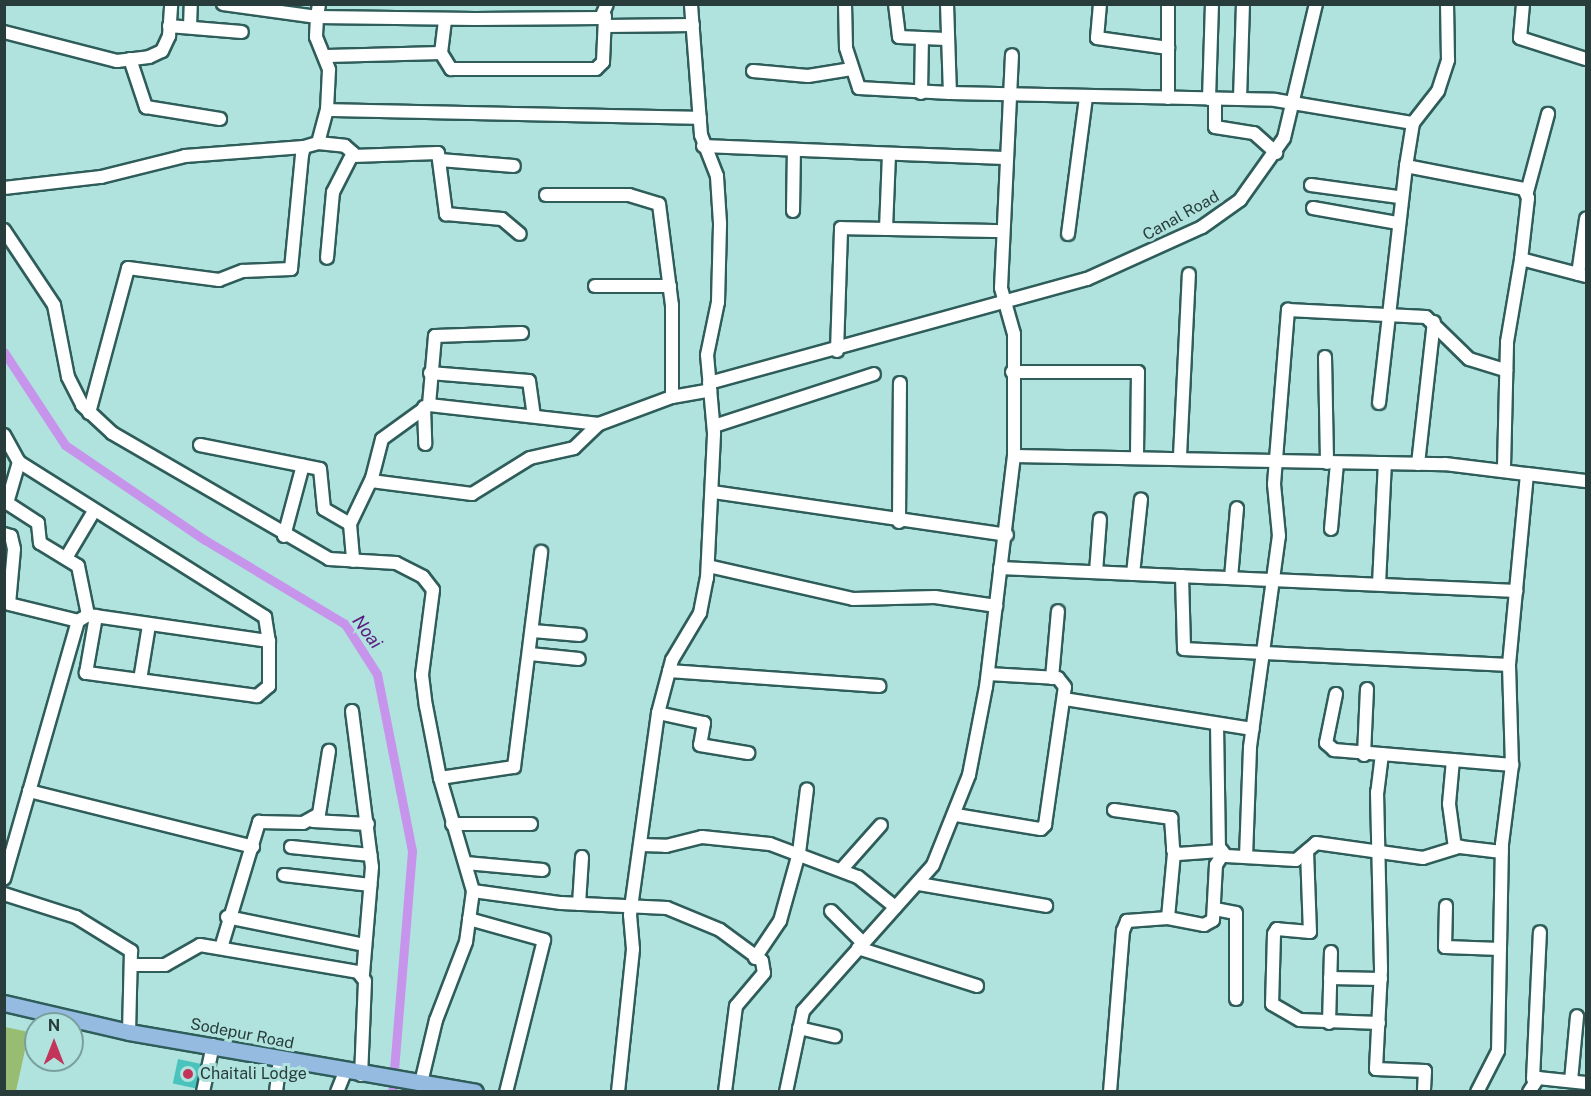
<!DOCTYPE html>
<style>
body{margin:0}
#map{position:relative;width:1591px;height:1096px;overflow:hidden;background:#b0e2de;font-family:"Public Sans",sans-serif}
div>[style]{position:absolute}
[style*='--x']{left:calc(var(--x)*1px);top:calc(var(--y)*1px);width:calc(var(--w)*1px);rotate:calc(var(--a)*1deg)}
.green>*{inset:0;background:#98bd72}
.canal>*{height:9px;margin:-4.5px;padding:0 4.5px;transform-origin:4.5px;border-radius:4.5px;background:#c794ec}
.building>*{inset:0;background:#4bc3bd;transform-origin:0 0}
.roads{filter:drop-shadow(2px 0 #2e5d5a) drop-shadow(-2px 0 #2e5d5a) drop-shadow(0 2px #2e5d5a) drop-shadow(0 -2px #2e5d5a)}
.minor>*{height:12px;margin:-6px;padding:0 6px;transform-origin:6px;border-radius:6px;background:#fff}
.major>*{height:15px;margin:-7.5px;padding:0 7.5px;transform-origin:7.5px;border-radius:7.5px;background:#95bbe0}
.dots>*{width:16px;height:16px;translate:-50% -50%;box-sizing:border-box;border:3px solid #b0e2de;border-radius:50%}
span{translate:-50% -50%;white-space:nowrap;text-align:center;line-height:1.15;-webkit-text-stroke:6px #b0e2de;paint-order:stroke}
.street-label{font-size:16px;color:#283d3b}
.poi-label{font-size:16px;color:#283d3b}
.left{translate:0 -50%;text-align:left}
.water-label{font-size:18px;color:#5b1880;font-style:italic}
.frame{position:absolute;inset:0;border:6px solid #283d3b;pointer-events:none}
.north{position:absolute;left:24px;top:1012px;width:60px;height:60px;box-sizing:border-box;background:#b0e2de;border:2px solid #7aa09d;border-radius:50%;rotate:0deg;font-size:16px;font-weight:700;line-height:24px;text-align:center;color:#283d3b}
.north::after{content:'';display:block;margin:auto;width:21px;height:27px;background:#c3345a;clip-path:polygon(50% 0,100% 100%,50% 72%,0 100%)}
</style>
<div id="map">
<div class="green">
<i style="clip-path:polygon(5px 1027px,29px 1032px,16px 1091px,5px 1091px)"></i>
</div>
<div class="canal">
<i style="--x:4;--y:352;--w:111;--a:56.7"></i>
<i style="--x:65;--y:445;--w:169;--a:34.2"></i>
<i style="--x:205;--y:540;--w:163;--a:31"></i>
<i style="--x:345;--y:624;--w:59;--a:57.4"></i>
<i style="--x:377;--y:674;--w:180;--a:78.8"></i>
<i style="--x:412;--y:851;--w:242;--a:94.7"></i>
</div>
<div class="building">
<i style="left:178px;top:1059px;width:24px;height:25px;rotate:12deg"></i>
</div>
<div class="roads">
<div class="minor">
<i style="--x:223;--y:4;--w:95;--a:7.9"></i>
<i style="--x:317;--y:17;--w:20;--a:93"></i>
<i style="--x:316;--y:37;--w:35;--a:68"></i>
<i style="--x:329;--y:70;--w:40;--a:92.9"></i>
<i style="--x:327;--y:110;--w:373;--a:1.2"></i>
<i style="--x:319;--y:4;--w:13;--a:99"></i>
<i style="--x:317;--y:17;--w:158;--a:0.7"></i>
<i style="--x:475;--y:19;--w:126;--a:-0.5"></i>
<i style="--x:601;--y:18;--w:15;--a:-67"></i>
<i style="--x:845;--y:4;--w:44;--a:88.7"></i>
<i style="--x:846;--y:48;--w:42;--a:72"></i>
<i style="--x:859;--y:88;--w:91;--a:3.1"></i>
<i style="--x:895;--y:4;--w:33;--a:83"></i>
<i style="--x:899;--y:37;--w:47;--a:2.4"></i>
<i style="--x:947;--y:4;--w:89;--a:88.1"></i>
<i style="--x:950;--y:93;--w:325;--a:1.2"></i>
<i style="--x:1275;--y:100;--w:140;--a:9.5"></i>
<i style="--x:1413;--y:123;--w:41;--a:-52"></i>
<i style="--x:1438;--y:91;--w:33;--a:-72"></i>
<i style="--x:1448;--y:60;--w:56;--a:-91"></i>
<i style="--x:1100;--y:4;--w:34;--a:95"></i>
<i style="--x:1097;--y:38;--w:72;--a:8"></i>
<i style="--x:1523;--y:4;--w:34;--a:95"></i>
<i style="--x:1520;--y:38;--w:69;--a:17.7"></i>
<i style="--x:169;--y:26;--w:73;--a:4.7"></i>
<i style="--x:605;--y:26;--w:88;--a:-0.7"></i>
<i style="--x:190;--y:27;--w:23;--a:-88"></i>
<i style="--x:4;--y:32;--w:117;--a:14.4"></i>
<i style="--x:117;--y:61;--w:32;--a:-7"></i>
<i style="--x:149;--y:57;--w:14;--a:-25"></i>
<i style="--x:162;--y:51;--w:17;--a:-65"></i>
<i style="--x:169;--y:36;--w:32;--a:-86"></i>
<i style="--x:441;--y:53;--w:19;--a:58"></i>
<i style="--x:451;--y:69;--w:145;--a:0"></i>
<i style="--x:596;--y:69;--w:10;--a:-45"></i>
<i style="--x:603;--y:62;--w:46;--a:-87.5"></i>
<i style="--x:327;--y:56;--w:114;--a:-1.5"></i>
<i style="--x:441;--y:53;--w:34;--a:-83"></i>
<i style="--x:130;--y:59;--w:51;--a:71.6"></i>
<i style="--x:146;--y:107;--w:75;--a:9.2"></i>
<i style="--x:753;--y:71;--w:55;--a:5.2"></i>
<i style="--x:808;--y:76;--w:44;--a:-9.2"></i>
<i style="--x:921;--y:93;--w:55;--a:-89"></i>
<i style="--x:1168;--y:98;--w:94;--a:-90"></i>
<i style="--x:1209;--y:99;--w:95;--a:-88.2"></i>
<i style="--x:1215;--y:99;--w:28;--a:90"></i>
<i style="--x:1215;--y:127;--w:39;--a:9"></i>
<i style="--x:1254;--y:133;--w:30;--a:42"></i>
<i style="--x:1240;--y:99;--w:95;--a:-88.2"></i>
<i style="--x:1413;--y:123;--w:44;--a:99.2"></i>
<i style="--x:1406;--y:166;--w:120;--a:11"></i>
<i style="--x:1524;--y:189;--w:10;--a:66"></i>
<i style="--x:1528;--y:198;--w:61;--a:96.5"></i>
<i style="--x:1521;--y:259;--w:67;--a:14.7"></i>
<i style="--x:318;--y:143;--w:27;--a:6"></i>
<i style="--x:345;--y:146;--w:11;--a:41"></i>
<i style="--x:353;--y:153;--w:44;--a:117.1"></i>
<i style="--x:333;--y:192;--w:66;--a:95.2"></i>
<i style="--x:703;--y:146;--w:302;--a:2.3"></i>
<i style="--x:353;--y:156;--w:85;--a:-2"></i>
<i style="--x:438;--y:153;--w:62;--a:82.5"></i>
<i style="--x:446;--y:214;--w:56;--a:5.1"></i>
<i style="--x:502;--y:219;--w:23;--a:40"></i>
<i style="--x:440;--y:160;--w:74;--a:4.6"></i>
<i style="--x:1311;--y:185;--w:89;--a:7.8"></i>
<i style="--x:4;--y:188;--w:98;--a:-6.5"></i>
<i style="--x:101;--y:177;--w:87;--a:-14"></i>
<i style="--x:185;--y:156;--w:119;--a:-4.3"></i>
<i style="--x:1527;--y:192;--w:81;--a:-74.9"></i>
<i style="--x:546;--y:195;--w:83;--a:0"></i>
<i style="--x:629;--y:195;--w:31;--a:17"></i>
<i style="--x:659;--y:204;--w:102;--a:82.7"></i>
<i style="--x:672;--y:305;--w:92;--a:90"></i>
<i style="--x:1313;--y:208;--w:85;--a:10.1"></i>
<i style="--x:793;--y:211;--w:61;--a:-89.1"></i>
<i style="--x:886;--y:229;--w:75;--a:-87.7"></i>
<i style="--x:4;--y:230;--w:90;--a:56.3"></i>
<i style="--x:54;--y:305;--w:73;--a:79"></i>
<i style="--x:68;--y:377;--w:31;--a:63"></i>
<i style="--x:82;--y:405;--w:41;--a:43"></i>
<i style="--x:112;--y:433;--w:251;--a:30.1"></i>
<i style="--x:329;--y:559;--w:67;--a:3.4"></i>
<i style="--x:396;--y:563;--w:30;--a:27"></i>
<i style="--x:423;--y:577;--w:16;--a:52"></i>
<i style="--x:433;--y:590;--w:86;--a:97.4"></i>
<i style="--x:422;--y:675;--w:31;--a:83"></i>
<i style="--x:426;--y:706;--w:73;--a:79"></i>
<i style="--x:440;--y:778;--w:118;--a:73.7"></i>
<i style="--x:473;--y:891;--w:51;--a:97.8"></i>
<i style="--x:466;--y:942;--w:84;--a:111"></i>
<i style="--x:436;--y:1020;--w:65;--a:103.4"></i>
<i style="--x:1068;--y:234;--w:137;--a:-82.5"></i>
<i style="--x:1578;--y:274;--w:56;--a:-81.7"></i>
<i style="--x:595;--y:286;--w:75;--a:0"></i>
<i style="--x:522;--y:333;--w:87;--a:178"></i>
<i style="--x:435;--y:336;--w:69;--a:95"></i>
<i style="--x:429;--y:405;--w:171;--a:6.4"></i>
<i style="--x:837;--y:351;--w:123;--a:-88.1"></i>
<i style="--x:841;--y:228;--w:161;--a:1.1"></i>
<i style="--x:1325;--y:357;--w:106;--a:88.9"></i>
<i style="--x:1012;--y:372;--w:126;--a:0"></i>
<i style="--x:1138;--y:372;--w:84;--a:90.7"></i>
<i style="--x:430;--y:373;--w:99;--a:4.6"></i>
<i style="--x:529;--y:381;--w:34;--a:82"></i>
<i style="--x:709;--y:383;--w:392;--a:-15.4"></i>
<i style="--x:1087;--y:279;--w:126;--a:-24.3"></i>
<i style="--x:1202;--y:227;--w:47;--a:-35.4"></i>
<i style="--x:1240;--y:200;--w:76;--a:-54.6"></i>
<i style="--x:1284;--y:138;--w:138;--a:-76.6"></i>
<i style="--x:1379;--y:403;--w:239;--a:-83.5"></i>
<i style="--x:424;--y:407;--w:37;--a:88"></i>
<i style="--x:89;--y:413;--w:150;--a:-74.9"></i>
<i style="--x:128;--y:268;--w:92;--a:7.5"></i>
<i style="--x:219;--y:280;--w:26;--a:-21"></i>
<i style="--x:243;--y:271;--w:48;--a:-2.4"></i>
<i style="--x:291;--y:269;--w:115;--a:-84.5"></i>
<i style="--x:302;--y:155;--w:8;--a:-76"></i>
<i style="--x:304;--y:147;--w:15;--a:-16"></i>
<i style="--x:318;--y:143;--w:34;--a:-75"></i>
<i style="--x:714;--y:426;--w:168;--a:-18"></i>
<i style="--x:4;--y:435;--w:31;--a:61"></i>
<i style="--x:200;--y:445;--w:122;--a:11.3"></i>
<i style="--x:320;--y:469;--w:40;--a:84.3"></i>
<i style="--x:324;--y:509;--w:30;--a:30"></i>
<i style="--x:350;--y:524;--w:37;--a:85"></i>
<i style="--x:1014;--y:456;--w:431;--a:1.1"></i>
<i style="--x:1445;--y:464;--w:83;--a:7"></i>
<i style="--x:1527;--y:474;--w:192;--a:95.4"></i>
<i style="--x:1509;--y:665;--w:100;--a:88.3"></i>
<i style="--x:1512;--y:765;--w:80;--a:97.2"></i>
<i style="--x:1502;--y:844;--w:207;--a:91.1"></i>
<i style="--x:1498;--y:1051;--w:46;--a:117.1"></i>
<i style="--x:1180;--y:456;--w:182;--a:-87.2"></i>
<i style="--x:1418;--y:464;--w:143;--a:-83.6"></i>
<i style="--x:1504;--y:467;--w:125;--a:-88.6"></i>
<i style="--x:1507;--y:342;--w:84;--a:-80.4"></i>
<i style="--x:1527;--y:474;--w:59;--a:6.8"></i>
<i style="--x:371;--y:481;--w:102;--a:7.3"></i>
<i style="--x:472;--y:494;--w:68;--a:-31.8"></i>
<i style="--x:530;--y:458;--w:45;--a:-12.8"></i>
<i style="--x:574;--y:448;--w:35;--a:-44"></i>
<i style="--x:599;--y:424;--w:78;--a:-20.3"></i>
<i style="--x:672;--y:397;--w:39;--a:-10"></i>
<i style="--x:713;--y:492;--w:297;--a:8.3"></i>
<i style="--x:899;--y:522;--w:139;--a:-89.6"></i>
<i style="--x:350;--y:524;--w:51;--a:-64.4"></i>
<i style="--x:372;--y:478;--w:40;--a:-75.6"></i>
<i style="--x:382;--y:439;--w:58;--a:-35.9"></i>
<i style="--x:1331;--y:529;--w:66;--a:-84.8"></i>
<i style="--x:4;--y:534;--w:7;--a:16"></i>
<i style="--x:11;--y:536;--w:13;--a:77"></i>
<i style="--x:14;--y:549;--w:55;--a:95.2"></i>
<i style="--x:9;--y:604;--w:71;--a:13.8"></i>
<i style="--x:78;--y:621;--w:268;--a:106"></i>
<i style="--x:284;--y:536;--w:73;--a:-75"></i>
<i style="--x:66;--y:558;--w:55;--a:-59.2"></i>
<i style="--x:708;--y:566;--w:149;--a:12.8"></i>
<i style="--x:853;--y:599;--w:82;--a:-1.4"></i>
<i style="--x:935;--y:597;--w:62;--a:8.4"></i>
<i style="--x:1000;--y:568;--w:517;--a:2.55"></i>
<i style="--x:1096;--y:572;--w:53;--a:-85.7"></i>
<i style="--x:1133;--y:574;--w:75;--a:-83.9"></i>
<i style="--x:1182;--y:576;--w:73;--a:88.4"></i>
<i style="--x:1184;--y:649;--w:325;--a:2.8"></i>
<i style="--x:1231;--y:578;--w:70;--a:-85.1"></i>
<i style="--x:1379;--y:584;--w:121;--a:-87.2"></i>
<i style="--x:88;--y:615;--w:50;--a:-101.5"></i>
<i style="--x:78;--y:566;--w:44;--a:-148.8"></i>
<i style="--x:40;--y:543;--w:20;--a:-96"></i>
<i style="--x:38;--y:523;--w:37;--a:-147"></i>
<i style="--x:7;--y:503;--w:43;--a:-73.7"></i>
<i style="--x:19;--y:462;--w:291;--a:32.2"></i>
<i style="--x:265;--y:617;--w:24;--a:81"></i>
<i style="--x:78;--y:621;--w:12;--a:-31"></i>
<i style="--x:88;--y:615;--w:183;--a:8.2"></i>
<i style="--x:269;--y:641;--w:45;--a:90"></i>
<i style="--x:269;--y:686;--w:16;--a:140"></i>
<i style="--x:257;--y:696;--w:173;--a:-172.3"></i>
<i style="--x:86;--y:673;--w:58;--a:-80"></i>
<i style="--x:533;--y:631;--w:47;--a:4.9"></i>
<i style="--x:530;--y:654;--w:49;--a:5.8"></i>
<i style="--x:669;--y:671;--w:211;--a:4.1"></i>
<i style="--x:1052;--y:678;--w:67;--a:-84.9"></i>
<i style="--x:140;--y:680;--w:56;--a:-80.7"></i>
<i style="--x:1336;--y:694;--w:50;--a:101.5"></i>
<i style="--x:1326;--y:743;--w:11;--a:41"></i>
<i style="--x:1334;--y:750;--w:179;--a:4.8"></i>
<i style="--x:1065;--y:699;--w:190;--a:9.1"></i>
<i style="--x:352;--y:711;--w:157;--a:82.7"></i>
<i style="--x:372;--y:867;--w:108;--a:94.8"></i>
<i style="--x:658;--y:713;--w:47;--a:12.3"></i>
<i style="--x:704;--y:723;--w:22;--a:100"></i>
<i style="--x:700;--y:745;--w:49;--a:9.5"></i>
<i style="--x:1217;--y:724;--w:123;--a:89.1"></i>
<i style="--x:1219;--y:847;--w:11;--a:52"></i>
<i style="--x:1226;--y:856;--w:70;--a:3.3"></i>
<i style="--x:1296;--y:860;--w:26;--a:-40"></i>
<i style="--x:1316;--y:843;--w:108;--a:8"></i>
<i style="--x:1423;--y:858;--w:39;--a:-17"></i>
<i style="--x:1460;--y:847;--w:42;--a:6.8"></i>
<i style="--x:1382;--y:754;--w:38;--a:97"></i>
<i style="--x:1377;--y:792;--w:178;--a:88.7"></i>
<i style="--x:1381;--y:970;--w:99;--a:92.9"></i>
<i style="--x:1376;--y:1069;--w:49;--a:2.3"></i>
<i style="--x:1425;--y:1071;--w:21;--a:93"></i>
<i style="--x:1364;--y:755;--w:66;--a:-87.4"></i>
<i style="--x:1453;--y:760;--w:44;--a:95.2"></i>
<i style="--x:1449;--y:804;--w:44;--a:82.2"></i>
<i style="--x:440;--y:778;--w:75;--a:-8.5"></i>
<i style="--x:514;--y:767;--w:217;--a:-82.8"></i>
<i style="--x:29;--y:791;--w:231;--a:14"></i>
<i style="--x:1114;--y:810;--w:58;--a:8"></i>
<i style="--x:1171;--y:818;--w:32;--a:86"></i>
<i style="--x:1173;--y:850;--w:6;--a:39"></i>
<i style="--x:1178;--y:854;--w:42;--a:-4.1"></i>
<i style="--x:956;--y:815;--w:86;--a:9.4"></i>
<i style="--x:1041;--y:829;--w:6;--a:-45"></i>
<i style="--x:1045;--y:825;--w:139;--a:-81.8"></i>
<i style="--x:1065;--y:687;--w:11;--a:-128"></i>
<i style="--x:1058;--y:678;--w:70;--a:-176.7"></i>
<i style="--x:313;--y:821;--w:55;--a:3.1"></i>
<i style="--x:452;--y:824;--w:79;--a:0"></i>
<i style="--x:642;--y:845;--w:24;--a:2"></i>
<i style="--x:666;--y:846;--w:37;--a:-14"></i>
<i style="--x:702;--y:837;--w:68;--a:5.9"></i>
<i style="--x:770;--y:844;--w:94;--a:20.6"></i>
<i style="--x:858;--y:877;--w:48;--a:39"></i>
<i style="--x:291;--y:847;--w:80;--a:5.7"></i>
<i style="--x:1307;--y:851;--w:81;--a:87.9"></i>
<i style="--x:1310;--y:932;--w:33;--a:-175"></i>
<i style="--x:1277;--y:929;--w:6;--a:121"></i>
<i style="--x:1274;--y:934;--w:70;--a:91.6"></i>
<i style="--x:1272;--y:1004;--w:32;--a:30"></i>
<i style="--x:1300;--y:1020;--w:79;--a:2.2"></i>
<i style="--x:1174;--y:853;--w:65;--a:95.3"></i>
<i style="--x:1168;--y:918;--w:37;--a:11"></i>
<i style="--x:1204;--y:925;--w:10;--a:-29"></i>
<i style="--x:1213;--y:920;--w:55;--a:-86.9"></i>
<i style="--x:1216;--y:865;--w:13;--a:-58"></i>
<i style="--x:1246;--y:857;--w:110;--a:-87.9"></i>
<i style="--x:1250;--y:747;--w:213;--a:-82.2"></i>
<i style="--x:1279;--y:536;--w:52;--a:-95.5"></i>
<i style="--x:1274;--y:484;--w:175;--a:-85.4"></i>
<i style="--x:1288;--y:310;--w:138;--a:2.9"></i>
<i style="--x:1426;--y:317;--w:60;--a:44.3"></i>
<i style="--x:1469;--y:359;--w:39;--a:17"></i>
<i style="--x:466;--y:863;--w:77;--a:5.2"></i>
<i style="--x:841;--y:870;--w:60;--a:-48.4"></i>
<i style="--x:284;--y:875;--w:87;--a:6.6"></i>
<i style="--x:919;--y:884;--w:129;--a:9.8"></i>
<i style="--x:473;--y:891;--w:89;--a:7.8"></i>
<i style="--x:561;--y:903;--w:106;--a:2.7"></i>
<i style="--x:667;--y:908;--w:57;--a:22.5"></i>
<i style="--x:720;--y:930;--w:52;--a:36.4"></i>
<i style="--x:762;--y:961;--w:12;--a:81"></i>
<i style="--x:764;--y:973;--w:43;--a:130.3"></i>
<i style="--x:736;--y:1006;--w:87;--a:97.3"></i>
<i style="--x:4;--y:894;--w:76;--a:17.7"></i>
<i style="--x:76;--y:917;--w:65;--a:31.7"></i>
<i style="--x:131;--y:951;--w:81;--a:91.4"></i>
<i style="--x:579;--y:904;--w:47;--a:-86.3"></i>
<i style="--x:1446;--y:906;--w:41;--a:91.4"></i>
<i style="--x:1445;--y:947;--w:55;--a:2.1"></i>
<i style="--x:1215;--y:909;--w:21;--a:11"></i>
<i style="--x:1236;--y:913;--w:86;--a:90"></i>
<i style="--x:831;--y:911;--w:45;--a:45"></i>
<i style="--x:227;--y:917;--w:141;--a:11.5"></i>
<i style="--x:469;--y:919;--w:78;--a:15.6"></i>
<i style="--x:544;--y:940;--w:157;--a:104"></i>
<i style="--x:221;--y:948;--w:132;--a:-73.2"></i>
<i style="--x:259;--y:822;--w:44;--a:1.3"></i>
<i style="--x:303;--y:823;--w:18;--a:-29"></i>
<i style="--x:319;--y:814;--w:64;--a:-81"></i>
<i style="--x:858;--y:948;--w:125;--a:17.7"></i>
<i style="--x:755;--y:958;--w:45;--a:-56"></i>
<i style="--x:780;--y:921;--w:71;--a:-74.4"></i>
<i style="--x:799;--y:853;--w:64;--a:-82.9"></i>
<i style="--x:134;--y:965;--w:31;--a:0"></i>
<i style="--x:165;--y:965;--w:40;--a:-29.7"></i>
<i style="--x:200;--y:945;--w:160;--a:9.7"></i>
<i style="--x:358;--y:972;--w:11;--a:52"></i>
<i style="--x:365;--y:981;--w:94;--a:92.4"></i>
<i style="--x:1330;--y:978;--w:51;--a:1.1"></i>
<i style="--x:1329;--y:1023;--w:71;--a:-88.4"></i>
<i style="--x:799;--y:1028;--w:37;--a:13"></i>
<i style="--x:1533;--y:1079;--w:147;--a:-87.3"></i>
<i style="--x:1571;--y:1081;--w:65;--a:-84.7"></i>
<i style="--x:203;--y:1092;--w:48;--a:-78"></i>
<i style="--x:276;--y:1092;--w:32;--a:-83"></i>
<i style="--x:337;--y:1092;--w:22;--a:-68"></i>
<i style="--x:618;--y:1092;--w:144;--a:-84"></i>
<i style="--x:633;--y:949;--w:34;--a:-95"></i>
<i style="--x:630;--y:915;--w:204;--a:-82.1"></i>
<i style="--x:658;--y:713;--w:55;--a:-75.2"></i>
<i style="--x:672;--y:660;--w:55;--a:-59.2"></i>
<i style="--x:700;--y:613;--w:36;--a:-79"></i>
<i style="--x:707;--y:578;--w:145;--a:-87.2"></i>
<i style="--x:714;--y:433;--w:78;--a:-95.1"></i>
<i style="--x:707;--y:355;--w:54;--a:-78.3"></i>
<i style="--x:718;--y:302;--w:79;--a:-88.5"></i>
<i style="--x:720;--y:223;--w:47;--a:-93.7"></i>
<i style="--x:717;--y:176;--w:44;--a:-111.3"></i>
<i style="--x:701;--y:135;--w:131;--a:-94.4"></i>
<i style="--x:786;--y:1092;--w:83;--a:-78.1"></i>
<i style="--x:803;--y:1011;--w:195;--a:-48.3"></i>
<i style="--x:933;--y:865;--w:97;--a:-68.2"></i>
<i style="--x:969;--y:775;--w:90;--a:-79.1"></i>
<i style="--x:986;--y:687;--w:233;--a:-83.1"></i>
<i style="--x:1014;--y:456;--w:122;--a:-90"></i>
<i style="--x:1014;--y:334;--w:48;--a:-105.8"></i>
<i style="--x:1001;--y:288;--w:233;--a:-87.3"></i>
<i style="--x:1110;--y:1092;--w:162;--a:-85.4"></i>
<i style="--x:1123;--y:931;--w:11;--a:-68"></i>
<i style="--x:1127;--y:921;--w:41;--a:-4.2"></i>
<i style="--x:1529;--y:1092;--w:17;--a:-57"></i>
<i style="--x:1538;--y:1078;--w:48;--a:5.9"></i>
</div>
<div class="major">
<i style="--x:4;--y:1003;--w:128;--a:13.1"></i>
<i style="--x:129;--y:1032;--w:351;--a:9.8"></i>
</div>
</div>
<div class="dots">
<i style="left:188px;top:1074px;background:#c3345a"></i>
</div>
<div class="street-label">
<span style="left:1181px;top:216px;rotate:-29deg">Canal Road</span>
<span style="left:242px;top:1034px;rotate:11deg">Sodepur Road</span>
</div>
<div class="poi-label">
<span class="left" style="left:200px;top:1074px">Chaitali Lodge</span>
</div>
<div class="water-label">
<span style="left:367px;top:632px;rotate:53deg">Noai</span>
</div>
<div class="frame"></div>
<div class="north">N</div>
</div>
